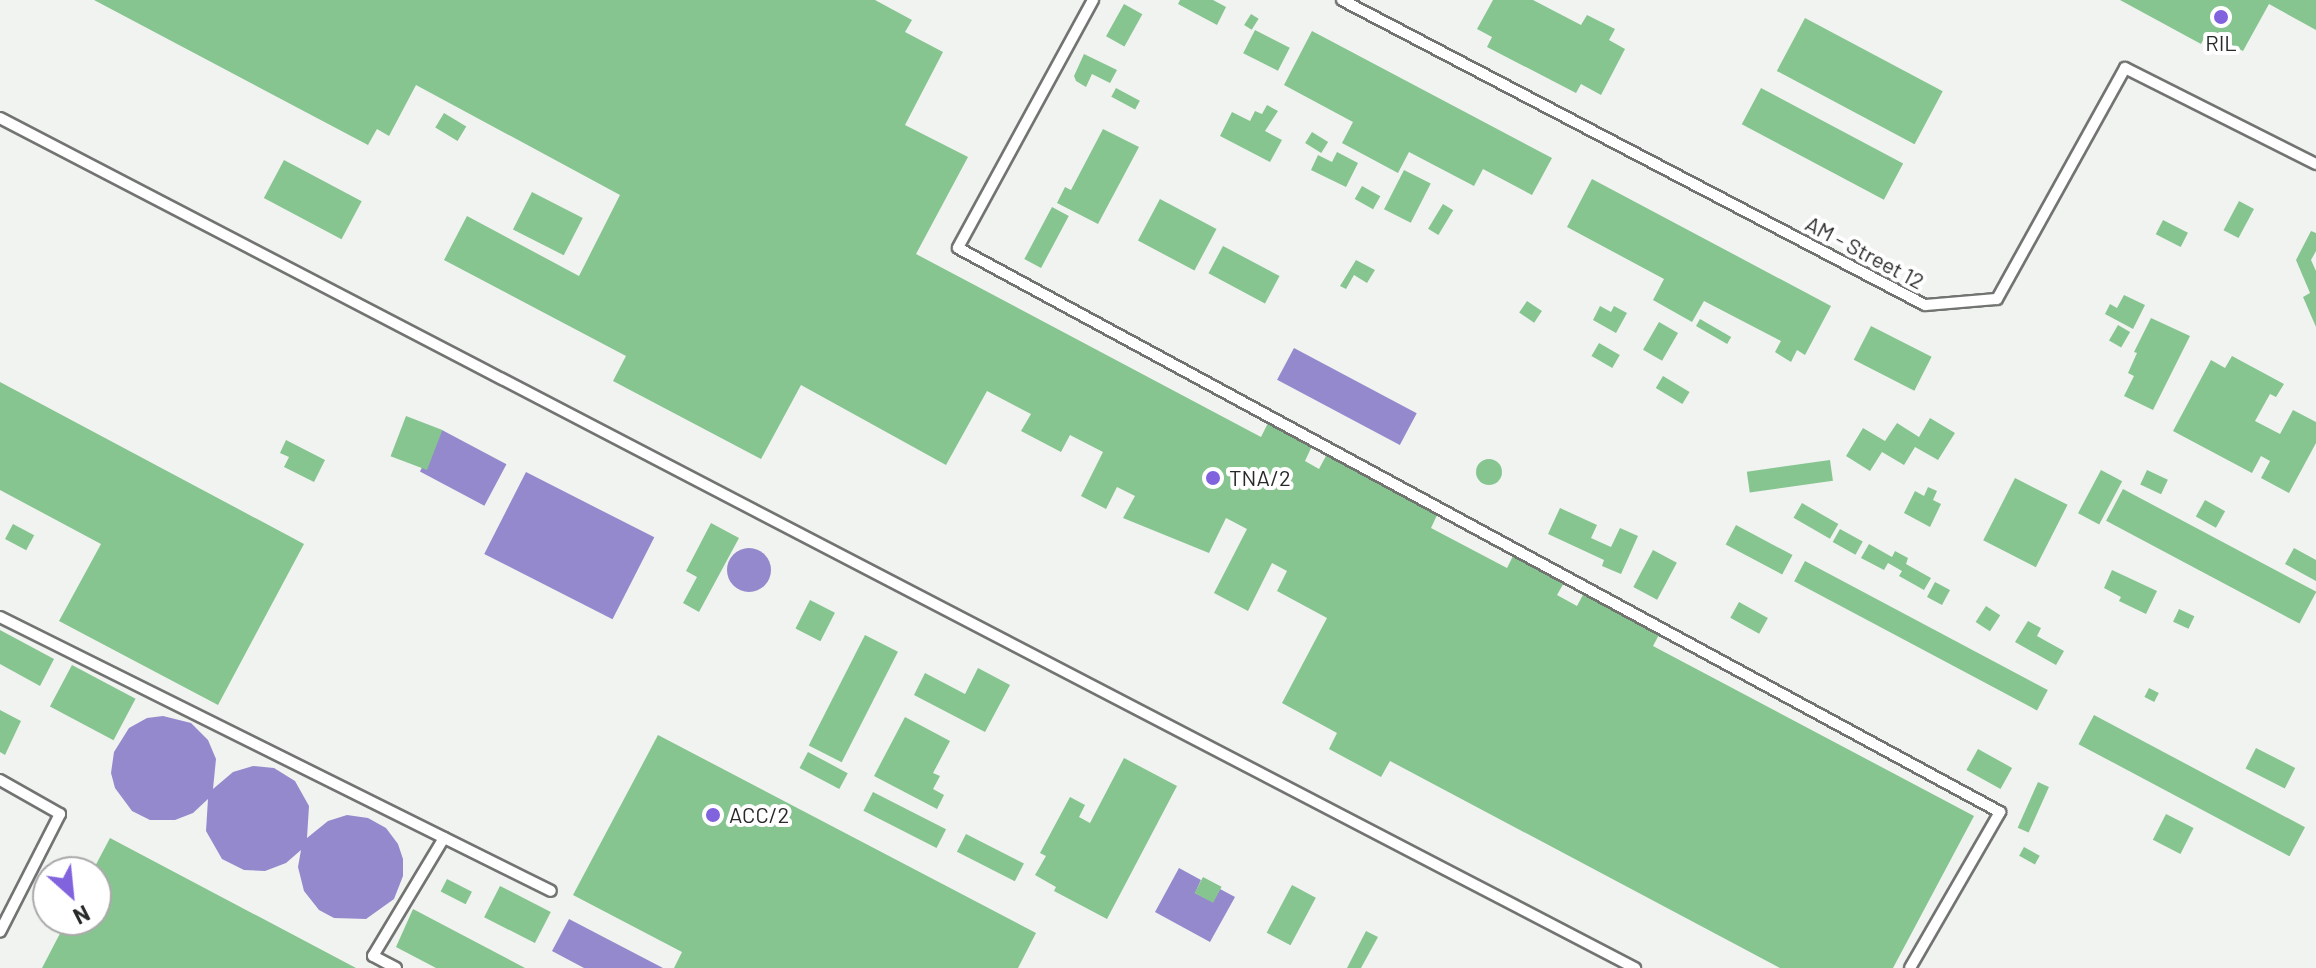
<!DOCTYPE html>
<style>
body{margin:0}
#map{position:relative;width:2316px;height:968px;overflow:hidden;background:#f0f3f0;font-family:Barlow,sans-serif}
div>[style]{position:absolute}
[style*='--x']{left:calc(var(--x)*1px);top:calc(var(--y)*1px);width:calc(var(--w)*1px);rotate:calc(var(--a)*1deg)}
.water>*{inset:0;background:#9489cc;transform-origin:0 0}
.round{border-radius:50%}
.building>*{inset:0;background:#87c590;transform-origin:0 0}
.roads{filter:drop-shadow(2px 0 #727472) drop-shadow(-2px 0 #727472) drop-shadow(0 2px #727472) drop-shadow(0 -2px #727472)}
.lane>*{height:10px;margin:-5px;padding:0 5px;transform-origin:5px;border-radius:5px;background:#fff}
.dots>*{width:22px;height:22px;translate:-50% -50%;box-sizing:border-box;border:4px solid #fff;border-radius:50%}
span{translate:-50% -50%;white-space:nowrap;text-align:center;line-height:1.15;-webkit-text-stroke:8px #fff;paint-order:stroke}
.poi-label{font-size:22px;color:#282929}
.left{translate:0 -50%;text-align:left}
.street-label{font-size:22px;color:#282929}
.north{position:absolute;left:32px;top:856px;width:80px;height:80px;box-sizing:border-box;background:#fff;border:2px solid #a9a9a9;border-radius:50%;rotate:153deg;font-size:22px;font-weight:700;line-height:32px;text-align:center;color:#282929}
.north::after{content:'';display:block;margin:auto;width:28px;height:36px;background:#8163de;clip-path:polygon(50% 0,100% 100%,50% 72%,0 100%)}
</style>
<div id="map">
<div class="water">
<i style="left:1294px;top:348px;width:139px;height:36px;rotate:28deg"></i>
<i style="left:442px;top:430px;width:73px;height:47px;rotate:28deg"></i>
<i style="left:526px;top:472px;width:144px;height:92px;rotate:27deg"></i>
<i class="round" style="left:727px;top:548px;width:44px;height:44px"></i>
<i style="clip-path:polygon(163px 716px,191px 723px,208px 740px,216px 759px,213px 789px,233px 772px,253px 766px,274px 768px,295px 781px,309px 806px,307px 838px,328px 821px,347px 815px,368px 818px,386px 828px,398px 844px,403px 859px,403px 876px,394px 899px,366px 919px,334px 918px,319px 910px,304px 891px,298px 867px,301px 850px,286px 863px,265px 871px,244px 870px,222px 859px,206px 831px,208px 799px,193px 813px,175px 820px,150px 820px,132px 811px,115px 788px,111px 773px,114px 752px,129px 728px,147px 718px)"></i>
<i style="clip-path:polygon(1179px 868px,1201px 880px,1195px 893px,1213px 902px,1220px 889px,1235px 897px,1210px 942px,1155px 912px)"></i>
<i style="clip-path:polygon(569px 919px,663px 968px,584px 968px,552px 951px)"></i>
</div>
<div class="building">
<i style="clip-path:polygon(94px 0,875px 0,912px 20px,905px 32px,943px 52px,905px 125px,968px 157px,916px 254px,1261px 437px,1268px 423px,1312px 446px,1305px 461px,1319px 469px,1327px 454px,1438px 513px,1431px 528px,1507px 568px,1514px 554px,1565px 581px,1557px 595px,1577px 606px,1584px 593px,1660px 633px,1653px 646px,1974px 816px,1893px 968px,1780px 968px,1390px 761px,1381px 777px,1329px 749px,1337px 733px,1282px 703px,1327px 618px,1277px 591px,1287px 571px,1272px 563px,1248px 611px,1214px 593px,1247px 529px,1226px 518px,1209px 553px,1123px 518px,1135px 496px,1117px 487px,1106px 509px,1081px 496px,1103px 452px,1070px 435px,1061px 452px,1021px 431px,1031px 414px,987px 391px,946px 465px,801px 385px,761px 459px,613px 381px,626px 356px,444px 260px,467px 216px,579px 276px,620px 195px,416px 85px,389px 136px,377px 129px,368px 145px)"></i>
<i style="clip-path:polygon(1180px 0,1213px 0,1226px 7px,1217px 25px,1178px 4px)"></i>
<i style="clip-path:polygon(1493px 0,1533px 0,1581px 25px,1587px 15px,1615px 29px,1609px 40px,1625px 49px,1601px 95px,1581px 84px,1576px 93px,1487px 47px,1492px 37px,1477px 29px)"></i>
<i style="clip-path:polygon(2120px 0,2316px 0,2316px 30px,2269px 4px,2243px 51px,2207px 32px,2201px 44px)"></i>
<i style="left:1124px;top:4px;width:21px;height:37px;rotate:29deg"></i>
<i style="left:1251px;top:14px;width:9px;height:13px;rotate:32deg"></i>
<i style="left:1805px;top:18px;width:156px;height:60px;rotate:28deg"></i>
<i style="left:1255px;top:30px;width:39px;height:26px;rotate:27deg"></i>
<i style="clip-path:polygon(1312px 31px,1552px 158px,1532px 195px,1483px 169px,1474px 186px,1409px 152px,1398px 173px,1342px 143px,1353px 122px,1284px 85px)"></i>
<i style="clip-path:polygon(1084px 54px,1117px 70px,1110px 83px,1092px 74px,1086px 87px,1076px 81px,1074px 76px)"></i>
<i style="left:1116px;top:88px;width:27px;height:10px;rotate:28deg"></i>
<i style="left:1761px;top:88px;width:161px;height:41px;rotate:28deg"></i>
<i style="clip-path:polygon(1267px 105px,1278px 111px,1265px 131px,1282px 140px,1270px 162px,1220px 136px,1232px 112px,1250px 121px,1255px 111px,1262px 114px)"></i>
<i style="left:444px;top:113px;width:26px;height:17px;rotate:31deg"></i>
<i style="clip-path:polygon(1103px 129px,1139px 147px,1098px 224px,1057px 203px,1065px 187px,1071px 190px)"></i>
<i style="left:1312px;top:132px;width:19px;height:13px;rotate:32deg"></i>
<i style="clip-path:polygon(1337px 152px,1358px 163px,1346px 187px,1311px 170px,1318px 155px,1332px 162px)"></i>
<i style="left:284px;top:160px;width:88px;height:43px;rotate:28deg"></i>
<i style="left:1404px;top:170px;width:30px;height:44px;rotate:27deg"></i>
<i style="clip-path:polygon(1592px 179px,1831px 306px,1805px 355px,1797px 350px,1791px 362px,1775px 352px,1781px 341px,1704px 301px,1692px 322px,1653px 300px,1664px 279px,1567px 227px)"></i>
<i style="left:1362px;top:186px;width:21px;height:15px;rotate:29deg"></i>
<i style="left:532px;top:192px;width:57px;height:42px;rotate:27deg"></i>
<i style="left:1160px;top:199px;width:64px;height:47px;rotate:28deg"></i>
<i style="left:2239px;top:201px;width:17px;height:33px;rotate:28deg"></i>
<i style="left:1443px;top:204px;width:12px;height:29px;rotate:31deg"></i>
<i style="left:1052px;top:207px;width:19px;height:59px;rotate:28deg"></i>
<i style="left:2163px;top:220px;width:28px;height:16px;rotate:27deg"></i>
<i style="clip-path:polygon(2311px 231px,2316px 233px,2316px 251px,2311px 260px,2316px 271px,2316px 327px,2303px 297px,2310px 293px,2296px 260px)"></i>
<i style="left:1223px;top:246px;width:64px;height:31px;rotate:28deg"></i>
<i style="clip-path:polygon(1356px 260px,1375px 270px,1367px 283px,1354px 275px,1346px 289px,1340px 286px)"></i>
<i style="clip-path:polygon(2124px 295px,2145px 305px,2133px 329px,2105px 314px,2110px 304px,2117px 308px)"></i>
<i style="left:1527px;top:301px;width:18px;height:14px;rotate:34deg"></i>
<i style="clip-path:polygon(1600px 306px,1611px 312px,1614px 306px,1627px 313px,1616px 333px,1593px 320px)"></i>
<i style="clip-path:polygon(2151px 318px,2190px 336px,2153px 410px,2124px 396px,2134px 376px,2128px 373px,2137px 353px,2134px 352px)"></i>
<i style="left:1700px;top:319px;width:36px;height:8px;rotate:30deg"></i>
<i style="left:1659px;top:322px;width:22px;height:32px;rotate:30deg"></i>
<i style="left:2118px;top:325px;width:14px;height:18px;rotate:30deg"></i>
<i style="left:1871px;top:326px;width:68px;height:38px;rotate:27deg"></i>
<i style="left:1599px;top:343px;width:24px;height:15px;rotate:30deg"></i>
<i style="clip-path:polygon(2232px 356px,2284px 384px,2276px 397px,2270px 394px,2255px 421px,2280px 434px,2293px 410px,2316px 422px,2316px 443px,2289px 493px,2261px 478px,2270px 461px,2261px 456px,2252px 473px,2173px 431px,2211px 360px,2225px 368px)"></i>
<i style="left:1663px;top:376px;width:31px;height:14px;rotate:31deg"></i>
<i style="clip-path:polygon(0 382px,304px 544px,218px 705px,59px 621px,101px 544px,0 490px)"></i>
<i style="left:406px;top:416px;width:39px;height:43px;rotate:21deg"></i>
<i style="clip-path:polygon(1930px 418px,1955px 433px,1938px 460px,1915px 447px,1904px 465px,1882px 452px,1870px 471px,1846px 456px,1863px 428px,1885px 441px,1897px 423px,1919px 437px)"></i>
<i style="clip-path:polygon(286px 440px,325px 460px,314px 482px,284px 467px,289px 457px,280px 453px)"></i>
<i class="round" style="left:1476px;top:459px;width:26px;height:26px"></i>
<i style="left:1830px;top:460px;width:21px;height:84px;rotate:82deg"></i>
<i style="left:2101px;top:470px;width:24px;height:49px;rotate:28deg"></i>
<i style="left:2147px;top:470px;width:23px;height:16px;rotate:25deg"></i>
<i style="left:2015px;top:478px;width:59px;height:70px;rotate:27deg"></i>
<i style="clip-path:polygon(1928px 487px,1937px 491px,1933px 500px,1941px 504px,1930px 527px,1904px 513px,1915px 491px,1924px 496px)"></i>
<i style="left:2123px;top:489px;width:219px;height:36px;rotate:28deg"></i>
<i style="left:2205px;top:500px;width:23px;height:19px;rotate:29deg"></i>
<i style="left:1802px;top:503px;width:42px;height:17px;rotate:30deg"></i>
<i style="clip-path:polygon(1560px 508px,1597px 525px,1591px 538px,1611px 547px,1620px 528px,1638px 536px,1621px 574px,1602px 566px,1604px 560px,1548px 534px)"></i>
<i style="clip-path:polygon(711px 523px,739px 538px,699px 612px,683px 603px,697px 577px,686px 571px)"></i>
<i style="left:13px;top:524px;width:24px;height:17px;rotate:28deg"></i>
<i style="left:1736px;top:525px;width:64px;height:22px;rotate:28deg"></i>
<i style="left:1840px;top:529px;width:26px;height:15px;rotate:29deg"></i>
<i style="clip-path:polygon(1869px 544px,1892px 557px,1895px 551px,1908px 558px,1906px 564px,1931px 578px,1924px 590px,1899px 576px,1902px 571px,1888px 563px,1884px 570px,1861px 558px)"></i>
<i style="clip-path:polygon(2294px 548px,2316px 560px,2316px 581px,2285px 564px)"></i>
<i style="left:1653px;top:550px;width:27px;height:42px;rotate:28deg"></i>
<i style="left:1805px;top:561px;width:275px;height:23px;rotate:28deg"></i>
<i style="clip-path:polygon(2112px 570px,2157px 591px,2146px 614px,2119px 601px,2121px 597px,2104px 588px)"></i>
<i style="left:1935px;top:582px;width:17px;height:17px;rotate:28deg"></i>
<i style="left:810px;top:600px;width:28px;height:32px;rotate:27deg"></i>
<i style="left:1739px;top:602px;width:33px;height:18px;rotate:29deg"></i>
<i style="left:1986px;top:606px;width:17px;height:19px;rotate:33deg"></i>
<i style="left:2179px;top:609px;width:17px;height:14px;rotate:25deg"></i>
<i style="clip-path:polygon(2028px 621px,2041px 628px,2037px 636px,2064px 651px,2056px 665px,2015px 642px)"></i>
<i style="clip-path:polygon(0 630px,54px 659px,40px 686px,0 664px)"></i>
<i style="left:865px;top:635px;width:37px;height:124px;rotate:27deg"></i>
<i style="left:72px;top:665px;width:72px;height:47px;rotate:28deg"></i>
<i style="clip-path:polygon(978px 668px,1010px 685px,985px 732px,914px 695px,925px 673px,965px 694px)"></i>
<i style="left:2149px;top:688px;width:11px;height:10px;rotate:27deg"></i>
<i style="clip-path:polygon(0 710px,21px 721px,5px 755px,0 752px)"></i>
<i style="left:2094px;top:715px;width:239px;height:33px;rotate:28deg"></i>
<i style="clip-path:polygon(905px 717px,950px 741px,933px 773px,940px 776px,933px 789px,944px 795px,937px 809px,874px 776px)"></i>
<i style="clip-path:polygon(658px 735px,1036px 933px,1018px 968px,674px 968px,682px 952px,573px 895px)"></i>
<i style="left:2256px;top:748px;width:44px;height:23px;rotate:27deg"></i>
<i style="left:1978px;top:749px;width:39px;height:24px;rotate:29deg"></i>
<i style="left:808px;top:752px;width:45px;height:18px;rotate:28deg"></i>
<i style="clip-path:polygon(1124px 758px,1177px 786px,1107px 919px,1054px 891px,1056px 887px,1035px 875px,1046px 856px,1040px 853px,1070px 797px,1085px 805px,1079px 817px,1090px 823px)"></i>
<i style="left:2038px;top:782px;width:12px;height:50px;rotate:24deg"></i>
<i style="left:873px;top:792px;width:82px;height:21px;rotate:27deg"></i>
<i style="left:2166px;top:814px;width:31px;height:29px;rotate:27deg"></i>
<i style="left:966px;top:834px;width:65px;height:20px;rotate:27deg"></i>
<i style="clip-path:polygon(110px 838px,356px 968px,42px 968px,67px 920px,96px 920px,96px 872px,92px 872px)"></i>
<i style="left:2024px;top:847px;width:18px;height:10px;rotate:29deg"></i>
<i style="left:1203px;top:877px;width:21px;height:18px;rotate:28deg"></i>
<i style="left:447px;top:879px;width:28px;height:14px;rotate:27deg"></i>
<i style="left:1292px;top:885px;width:27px;height:54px;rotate:28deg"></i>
<i style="left:500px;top:886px;width:57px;height:35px;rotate:27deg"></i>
<i style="clip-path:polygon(413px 909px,525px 968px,436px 968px,396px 947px)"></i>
<i style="clip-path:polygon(1366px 931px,1378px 937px,1361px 968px,1347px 968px)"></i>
</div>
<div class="roads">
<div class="lane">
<i style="--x:1093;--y:0;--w:282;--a:118.6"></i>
<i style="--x:958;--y:248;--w:1185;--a:28.43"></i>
<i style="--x:2000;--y:812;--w:180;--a:120"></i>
<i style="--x:1342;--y:0;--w:658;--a:27.62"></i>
<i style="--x:1925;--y:305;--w:72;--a:-4.8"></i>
<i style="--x:1997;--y:299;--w:264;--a:-61"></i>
<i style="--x:2125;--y:68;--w:214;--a:26.7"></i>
<i style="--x:0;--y:118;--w:1843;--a:27.47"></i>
<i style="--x:0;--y:617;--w:615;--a:26.44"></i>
<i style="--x:0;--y:780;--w:69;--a:29.5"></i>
<i style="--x:60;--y:814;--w:132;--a:117"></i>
<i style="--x:396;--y:968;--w:26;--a:-152"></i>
<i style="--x:373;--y:956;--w:138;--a:-59"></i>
</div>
</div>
<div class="dots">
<i style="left:2221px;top:17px;background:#8163de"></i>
<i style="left:1213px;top:478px;background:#8163de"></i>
<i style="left:713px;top:815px;background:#8163de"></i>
</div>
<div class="poi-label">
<span style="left:2221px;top:43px">RIL</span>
<span class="left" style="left:1229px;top:478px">TNA/2</span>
<span class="left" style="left:729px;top:815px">ACC/2</span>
</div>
<div class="street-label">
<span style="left:1865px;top:252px;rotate:28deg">AM - Street 12</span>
</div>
<div class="north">N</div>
</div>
